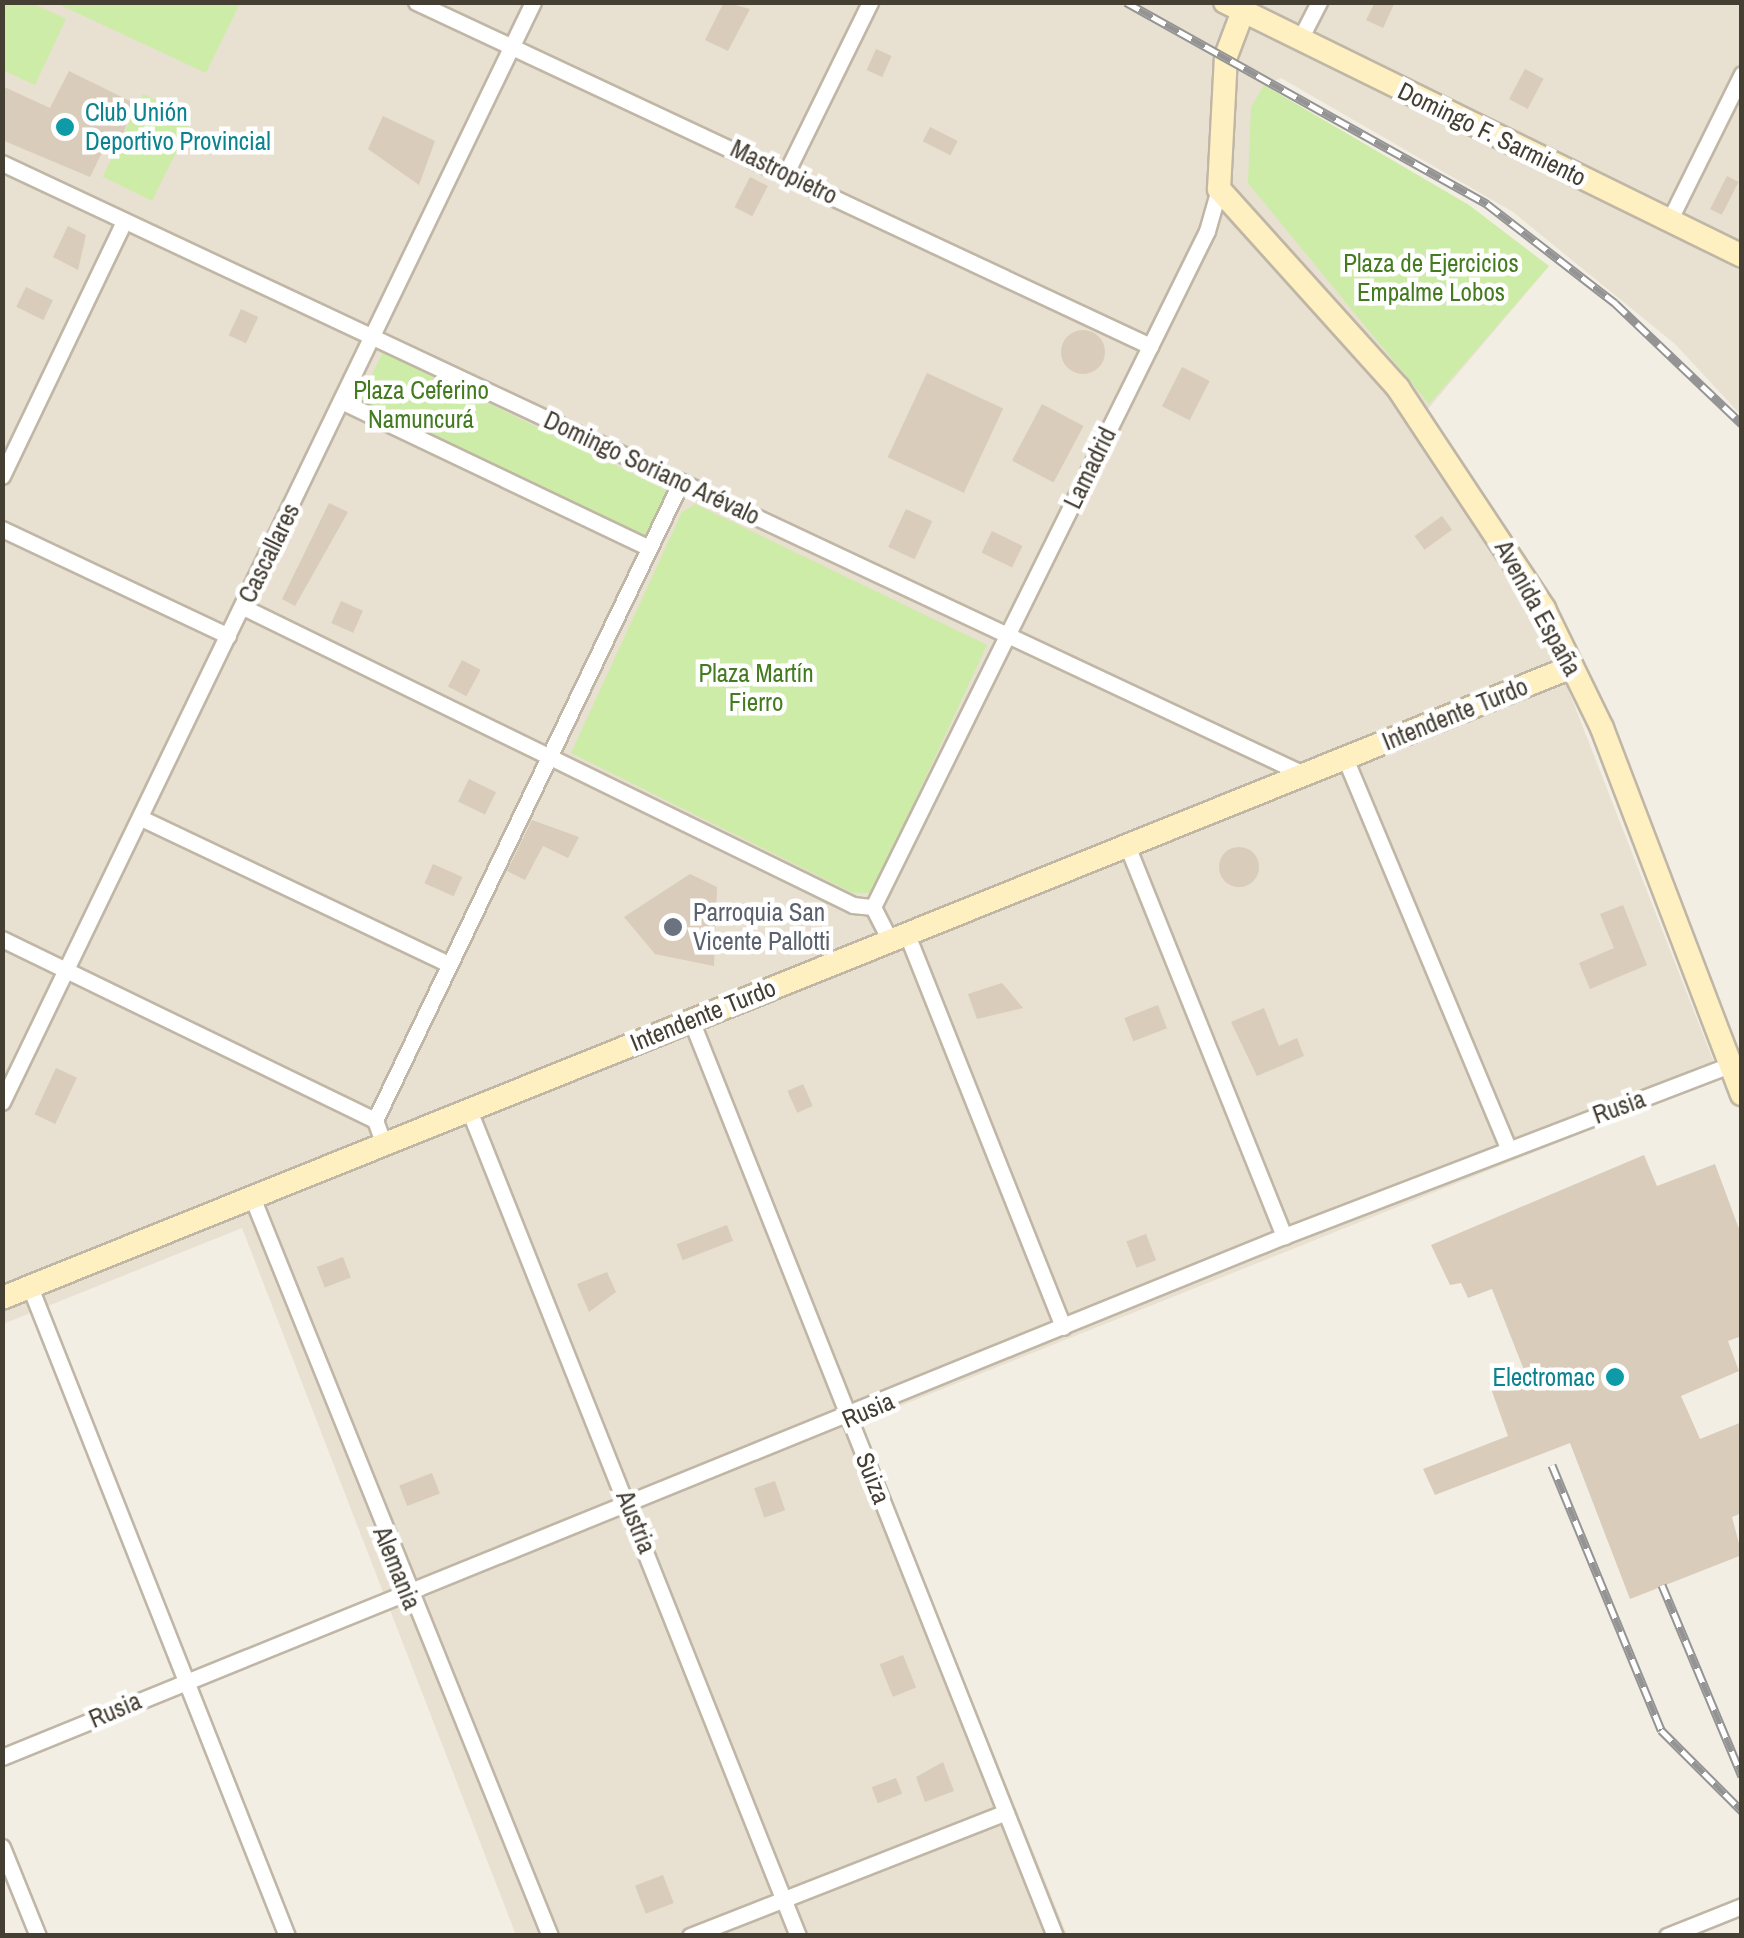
<!DOCTYPE html>
<meta charset="utf-8">
<style>
body{margin:0}
#map{position:relative;width:1744px;height:1938px;overflow:hidden;background:#f3eee3;font-family:"Archivo Narrow",sans-serif}
div>[style]{position:absolute}
[style*='--x']{left:calc(var(--x)*1px);top:calc(var(--y)*1px);width:calc(var(--w)*1px);rotate:calc(var(--a)*1deg)}
.residential>*{inset:0;background:#e8e0d0}
.green>*{inset:0;background:#cdeca7;transform-origin:0 0}
.building>*{inset:0;background:#d9ccba;transform-origin:0 0}
.round{border-radius:50%}
.roads{filter:drop-shadow(2px 0 #bfb6a5) drop-shadow(-2px 0 #bfb6a5) drop-shadow(0 2px #bfb6a5) drop-shadow(0 -2px #bfb6a5)}
.street>*{height:15px;margin:-7.5px;padding:0 7.5px;transform-origin:7.5px;border-radius:7.5px;background:#fff}
.secondary>*{height:22px;margin:-11px;padding:0 11px;transform-origin:11px;border-radius:11px;background:#fff0c1}
.rail>*{height:9px;margin-top:-4.5px;transform-origin:0;background:repeating-linear-gradient(90deg,#fff 0 15px,#949494 0 30px);box-sizing:border-box;border-block:2px solid #949494}
.dots>*{width:28px;height:28px;translate:-50% -50%;box-sizing:border-box;border:5px solid #fff;border-radius:50%}
span{translate:-50% -50%;white-space:nowrap;text-align:center;line-height:1.15;-webkit-text-stroke:9px #fff;paint-order:stroke}
.culture-label{font-size:25px;color:#0d838f}
.left{translate:0 -50%;text-align:left}
.right{translate:-100% -50%;text-align:right}
.street-label{font-size:25px;color:#453e33}
.park-label{font-size:25px;color:#447b21}
.worship-label{font-size:25px;color:#5b616d}
.frame{position:absolute;inset:0;border:5px solid #453e33;pointer-events:none}
</style>
<div id="map">
<div class="residential">
<i style="clip-path:polygon(3px 3px,1741px 3px,1741px 415px,1675px 344px,1513px 212px,1281px 78px,1265px 85px,1549px 266px,1410px 430px,1527px 602px,1561px 671px,1720px 1078px,860px 1422px,1067px 1935px,516px 1935px,242px 1228px,3px 1324px)"></i>
</div>
<div class="green">
<i style="clip-path:polygon(2px 3px,32px 3px,66px 19px,35px 85px,3px 70px)"></i>
<i style="clip-path:polygon(56px 3px,240px 3px,206px 73px)"></i>
<i style="clip-path:polygon(1264px 85px,1469px 205px,1549px 266px,1429px 404px,1248px 183px,1251px 107px)"></i>
<i style="left:143px;top:94px;width:55px;height:92px;rotate:26deg"></i>
<i style="left:383px;top:352px;width:317px;height:63px;rotate:26deg"></i>
<i style="clip-path:polygon(695px 504px,987px 645px,872px 893px,853px 893px,571px 753px,682px 512px)"></i>
</div>
<div class="building">
<i style="clip-path:polygon(724px 2px,750px 9px,728px 51px,705px 40px)"></i>
<i style="clip-path:polygon(1375px 2px,1395px 2px,1383px 28px,1366px 20px)"></i>
<i style="left:876px;top:49px;width:17px;height:23px;rotate:24deg"></i>
<i style="left:1525px;top:69px;width:21px;height:34px;rotate:28deg"></i>
<i style="clip-path:polygon(69px 71px,134px 103px,122px 137px,112px 132px,90px 177px,2px 140px,2px 86px,50px 108px)"></i>
<i style="clip-path:polygon(383px 116px,435px 141px,419px 185px,368px 149px)"></i>
<i style="left:930px;top:127px;width:31px;height:16px;rotate:27deg"></i>
<i style="left:1727px;top:176px;width:13px;height:37px;rotate:27deg"></i>
<i style="left:750px;top:177px;width:20px;height:34px;rotate:27deg"></i>
<i style="clip-path:polygon(68px 226px,86px 235px,78px 270px,53px 257px)"></i>
<i style="left:26px;top:287px;width:30px;height:22px;rotate:26deg"></i>
<i style="left:241px;top:309px;width:19px;height:29px;rotate:25deg"></i>
<i class="round" style="left:1061px;top:330px;width:44px;height:44px"></i>
<i style="left:1182px;top:367px;width:31px;height:44px;rotate:27deg"></i>
<i style="left:927px;top:373px;width:84px;height:93px;rotate:25deg"></i>
<i style="left:1042px;top:404px;width:47px;height:64px;rotate:28deg"></i>
<i style="clip-path:polygon(329px 503px,348px 512px,295px 606px,282px 599px)"></i>
<i style="left:906px;top:509px;width:29px;height:42px;rotate:25deg"></i>
<i style="left:1442px;top:516px;width:17px;height:34px;rotate:54deg"></i>
<i style="left:992px;top:531px;width:34px;height:24px;rotate:26deg"></i>
<i style="left:341px;top:601px;width:24px;height:24px;rotate:24deg"></i>
<i style="left:462px;top:660px;width:21px;height:30px;rotate:28deg"></i>
<i style="left:469px;top:779px;width:30px;height:25px;rotate:26deg"></i>
<i style="clip-path:polygon(532px 820px,579px 837px,568px 858px,543px 846px,525px 880px,507px 871px)"></i>
<i class="round" style="left:1219px;top:847px;width:40px;height:40px"></i>
<i style="left:433px;top:864px;width:32px;height:21px;rotate:24deg"></i>
<i style="clip-path:polygon(690px 874px,717px 887px,714px 966px,655px 954px,624px 917px)"></i>
<i style="clip-path:polygon(1623px 905px,1647px 965px,1590px 989px,1579px 963px,1614px 948px,1600px 914px)"></i>
<i style="clip-path:polygon(1002px 983px,1023px 1008px,977px 1019px,968px 994px)"></i>
<i style="left:1158px;top:1005px;width:25px;height:36px;rotate:69deg"></i>
<i style="clip-path:polygon(1264px 1008px,1279px 1046px,1297px 1038px,1304px 1056px,1257px 1076px,1231px 1022px)"></i>
<i style="left:56px;top:1068px;width:23px;height:51px;rotate:25deg"></i>
<i style="left:803px;top:1084px;width:24px;height:17px;rotate:66deg"></i>
<i style="clip-path:polygon(1644px 1155px,1657px 1186px,1715px 1164px,1742px 1237px,1742px 1336px,1728px 1341px,1739px 1371px,1681px 1396px,1700px 1439px,1742px 1422px,1742px 1513px,1732px 1517px,1742px 1555px,1630px 1599px,1570px 1443px,1435px 1495px,1423px 1469px,1508px 1436px,1489px 1383px,1524px 1370px,1492px 1289px,1468px 1298px,1461px 1283px,1450px 1285px,1431px 1245px)"></i>
<i style="left:727px;top:1225px;width:17px;height:54px;rotate:69deg"></i>
<i style="left:1146px;top:1234px;width:28px;height:21px;rotate:69deg"></i>
<i style="left:343px;top:1257px;width:22px;height:28px;rotate:69deg"></i>
<i style="clip-path:polygon(607px 1272px,616px 1292px,589px 1312px,577px 1284px)"></i>
<i style="left:432px;top:1473px;width:22px;height:35px;rotate:69deg"></i>
<i style="left:775px;top:1481px;width:31px;height:22px;rotate:71deg"></i>
<i style="left:903px;top:1655px;width:35px;height:25px;rotate:68deg"></i>
<i style="clip-path:polygon(943px 1762px,954px 1791px,925px 1802px,916px 1777px)"></i>
<i style="left:896px;top:1778px;width:17px;height:26px;rotate:69deg"></i>
<i style="left:663px;top:1875px;width:30px;height:30px;rotate:69deg"></i>
</div>
<div class="roads">
<div class="street">
<i style="--x:416;--y:2;--w:811;--a:25.11"></i>
<i style="--x:1300;--y:39;--w:42;--a:-62.8"></i>
<i style="--x:2;--y:163;--w:1435;--a:25.15"></i>
<i style="--x:786;--y:173;--w:191;--a:-63.8"></i>
<i style="--x:1669;--y:221;--w:164;--a:-63.6"></i>
<i style="--x:341;--y:401;--w:341;--a:25.5"></i>
<i style="--x:2;--y:476;--w:280;--a:-64.4"></i>
<i style="--x:2;--y:529;--w:250;--a:25.3"></i>
<i style="--x:243;--y:607;--w:679;--a:26.04"></i>
<i style="--x:853;--y:905;--w:20;--a:6"></i>
<i style="--x:1345;--y:758;--w:423;--a:67.3"></i>
<i style="--x:141;--y:818;--w:340;--a:25.4"></i>
<i style="--x:1126;--y:843;--w:424;--a:68.1"></i>
<i style="--x:873;--y:907;--w:754;--a:-63.71"></i>
<i style="--x:1207;--y:231;--w:44;--a:-74.1"></i>
<i style="--x:873;--y:907;--w:36;--a:63"></i>
<i style="--x:906;--y:932;--w:425;--a:68.3"></i>
<i style="--x:2;--y:939;--w:415;--a:25.9"></i>
<i style="--x:375;--y:1120;--w:23;--a:70"></i>
<i style="--x:691;--y:1020;--w:986;--a:68.33"></i>
<i style="--x:2;--y:1102;--w:1221;--a:-64.23"></i>
<i style="--x:469;--y:1110;--w:889;--a:68.28"></i>
<i style="--x:375;--y:1120;--w:708;--a:-64.38"></i>
<i style="--x:252;--y:1197;--w:797;--a:68.04"></i>
<i style="--x:30;--y:1287;--w:698;--a:68.4"></i>
<i style="--x:2;--y:1757;--w:1384;--a:-22.12"></i>
<i style="--x:1284;--y:1236;--w:481;--a:-21"></i>
<i style="--x:2;--y:1847;--w:96;--a:68"></i>
<i style="--x:690;--y:1936;--w:339;--a:-21.4"></i>
<i style="--x:1667;--y:1936;--w:81;--a:-21.8"></i>
</div>
<div class="secondary">
<i style="--x:1225;--y:2;--w:576;--a:26.16"></i>
<i style="--x:1243;--y:11;--w:48;--a:110.7"></i>
<i style="--x:1226;--y:56;--w:133;--a:93"></i>
<i style="--x:1219;--y:189;--w:268;--a:48"></i>
<i style="--x:1398;--y:388;--w:265;--a:56.5"></i>
<i style="--x:1544;--y:609;--w:132;--a:64"></i>
<i style="--x:1602;--y:728;--w:392;--a:69.1"></i>
<i style="--x:2;--y:1298;--w:1692;--a:-21.9"></i>
</div>
</div>
<div class="rail">
<i style="--x:1126;--y:2;--w:414;--a:29.2"></i>
<i style="--x:1487;--y:204;--w:162;--a:37.7"></i>
<i style="--x:1615;--y:303;--w:175;--a:43.6"></i>
<i style="--x:1552;--y:1465;--w:287;--a:67.6"></i>
<i style="--x:1661;--y:1730;--w:115;--a:45"></i>
<i style="--x:1662;--y:1585;--w:207;--a:67.3"></i>
</div>
<div class="dots">
<i style="left:65px;top:127px;background:#0f9aa8"></i>
<i style="left:673px;top:927px;background:#6b7280"></i>
<i style="left:1615px;top:1377px;background:#0f9aa8"></i>
</div>
<div class="culture-label">
<span class="left" style="left:85px;top:127px">Club Unión<br>Deportivo Provincial</span>
<span class="right" style="left:1595px;top:1377px">Electromac</span>
</div>
<div class="street-label">
<span style="left:1492px;top:134px;rotate:26deg">Domingo F. Sarmiento</span>
<span style="left:784px;top:172px;rotate:26deg">Mastropietro</span>
<span style="left:652px;top:468px;rotate:25deg">Domingo Soriano Arévalo</span>
<span style="left:1090px;top:468px;rotate:-64deg">Lamadrid</span>
<span style="left:269px;top:553px;rotate:-64deg">Cascallares</span>
<span style="left:1538px;top:608px;rotate:61deg">Avenida España</span>
<span style="left:1455px;top:714px;rotate:-22deg">Intendente Turdo</span>
<span style="left:703px;top:1015px;rotate:-22deg">Intendente Turdo</span>
<span style="left:1619px;top:1107px;rotate:-20deg">Rusia</span>
<span style="left:868px;top:1410px;rotate:-23deg">Rusia</span>
<span style="left:873px;top:1478px;rotate:68deg">Suiza</span>
<span style="left:636px;top:1522px;rotate:68deg">Austria</span>
<span style="left:397px;top:1568px;rotate:68deg">Alemania</span>
<span style="left:115px;top:1710px;rotate:-23deg">Rusia</span>
</div>
<div class="park-label">
<span style="left:1431px;top:278px">Plaza de Ejercicios<br>Empalme Lobos</span>
<span style="left:421px;top:405px">Plaza Ceferino<br>Namuncurá</span>
<span style="left:756px;top:688px">Plaza Martín<br>Fierro</span>
</div>
<div class="worship-label">
<span class="left" style="left:693px;top:927px">Parroquia San<br>Vicente Pallotti</span>
</div>
<div class="frame"></div>
</div>
